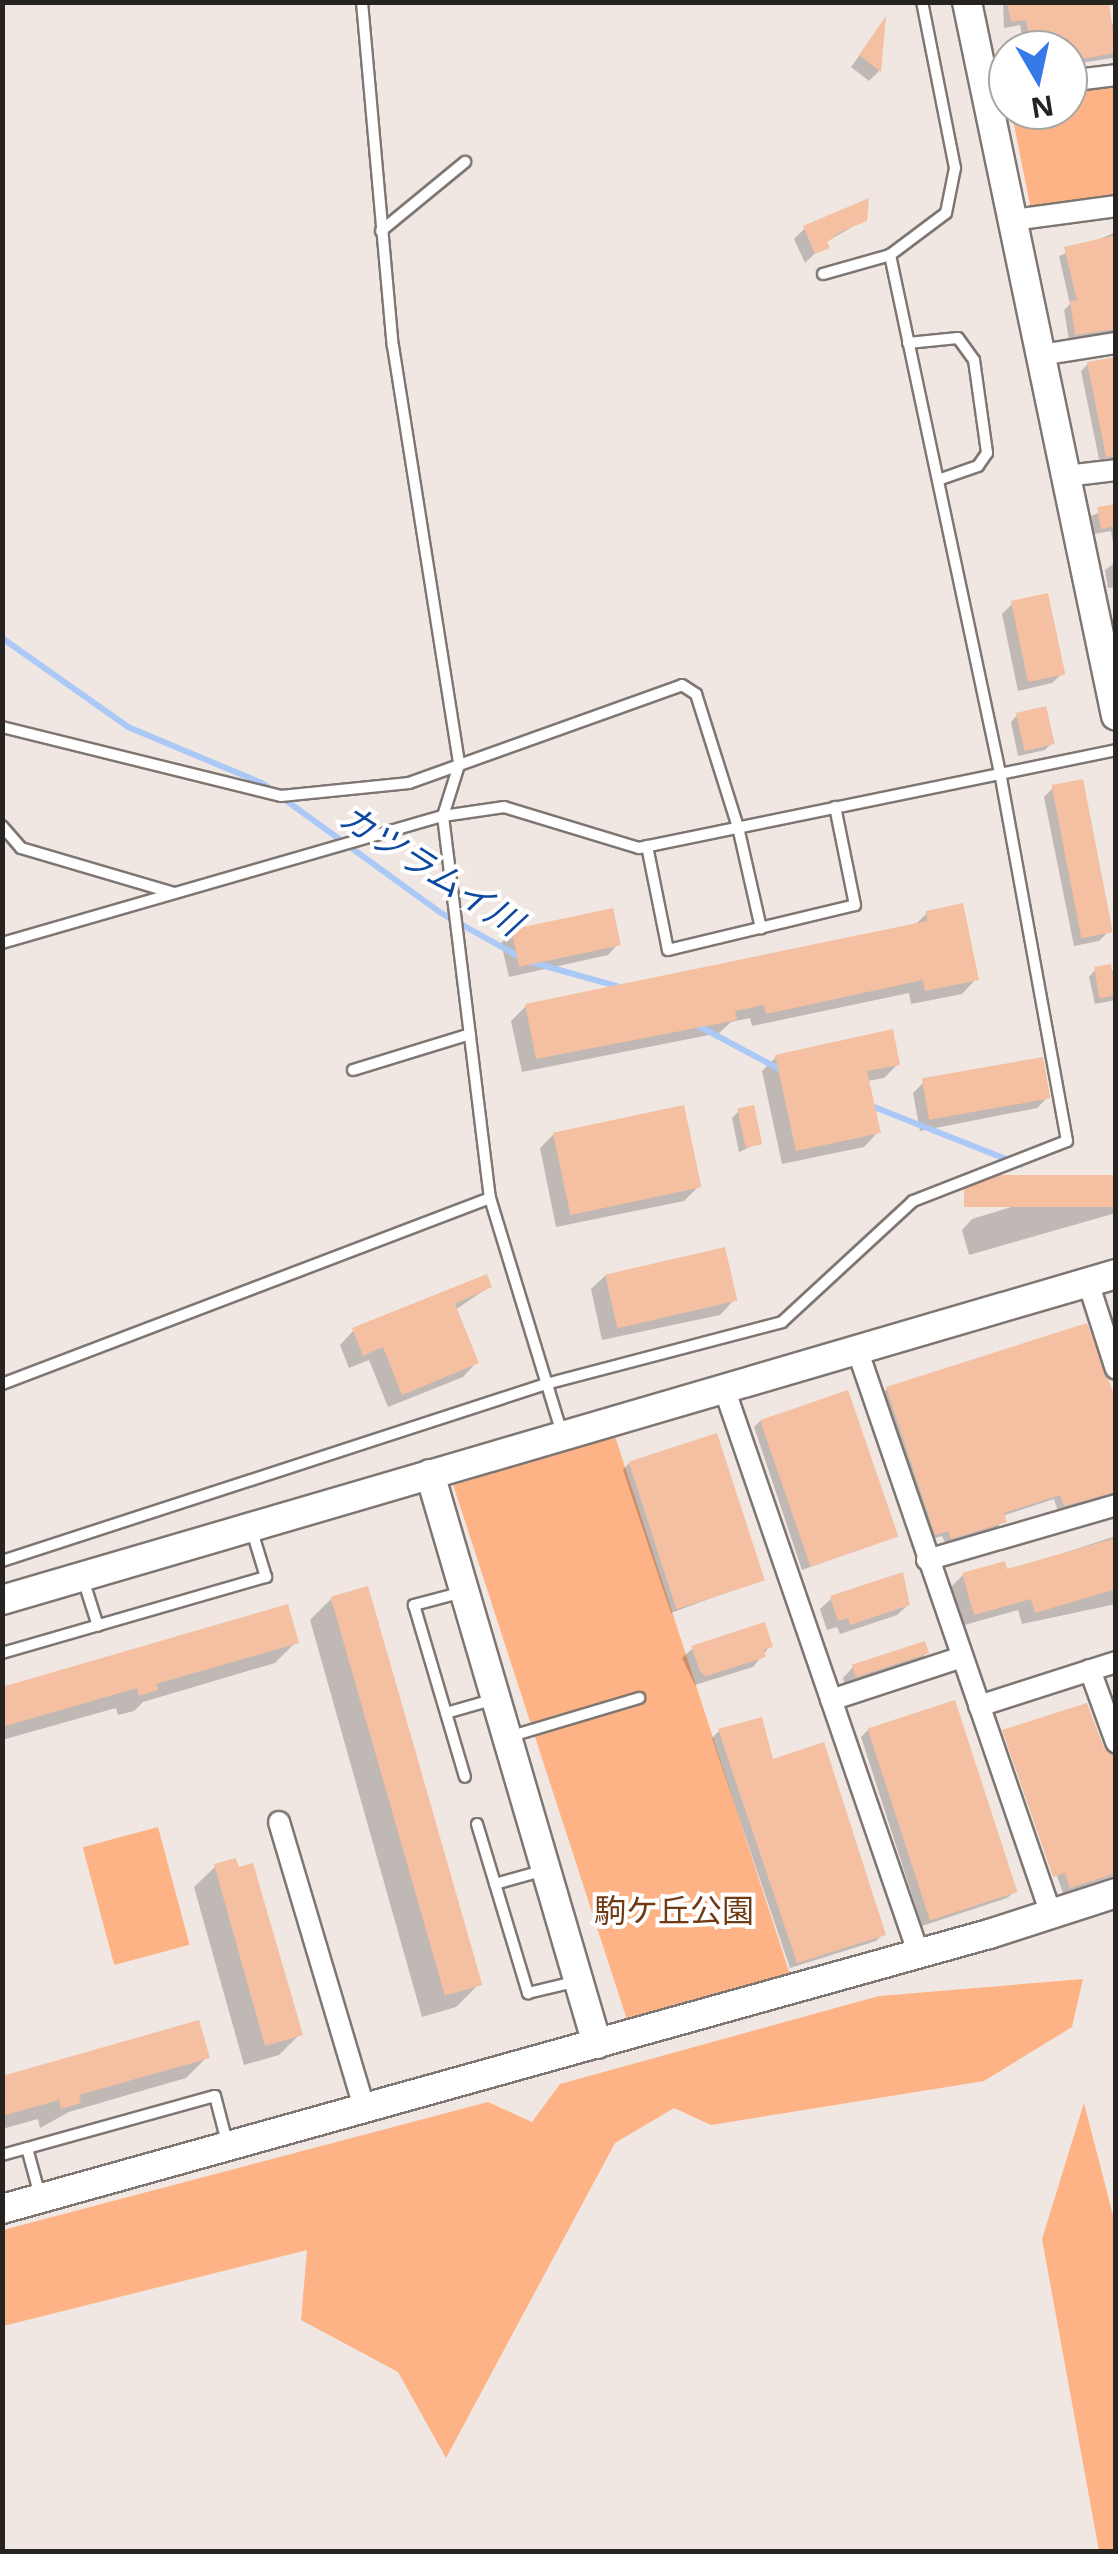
<!DOCTYPE html>
<meta charset="utf-8">
<style>
body{margin:0}
#map{position:relative;width:1118px;height:2554px;overflow:hidden;background:#f0e7e2;font-family:"Noto Sans","Noto Sans JP",sans-serif}
div>[style]{position:absolute}
[style*='--x']{left:calc(var(--x)*1px);top:calc(var(--y)*1px);width:calc(var(--w)*1px);rotate:calc(var(--a)*1deg)}
.green>*{inset:0;background:#feb386;transform-origin:0 0}
.shadow>*{inset:0;background:#0003}
.stream>*{height:6px;margin:-3px;padding:0 3px;transform-origin:3px;border-radius:3px;background:#abc9f7}
.building>*{inset:0;background:#f4c0a1;transform-origin:0 0}
.roads{filter:drop-shadow(2px 0 #7e7672) drop-shadow(-2px 0 #7e7672) drop-shadow(0 2px #7e7672) drop-shadow(0 -2px #7e7672)}
.lane>*{height:10px;margin:-5px;padding:0 5px;transform-origin:5px;border-radius:5px;background:#fff}
.street>*{height:20px;margin:-10px;padding:0 10px;transform-origin:10px;border-radius:10px;background:#fff}
.secondary>*{height:28px;margin:-14px;padding:0 14px;transform-origin:14px;border-radius:14px;background:#fff}
span{translate:-50% -50%;white-space:nowrap;text-align:center;line-height:1.15;-webkit-text-stroke:8px #fff;paint-order:stroke}
.park-label{font-size:32px;color:#703a15}
.water-label{font-size:35px;color:#0f499f;font-style:italic}
.frame{position:absolute;inset:0;border:5px solid #262321;pointer-events:none}
.north{position:absolute;left:988px;top:30px;width:100px;height:100px;box-sizing:border-box;background:#fff;border:2px solid #a8a7a6;border-radius:50%;rotate:171deg;font-size:28px;font-weight:700;line-height:40px;text-align:center;color:#262321}
.north::after{content:'';display:block;margin:auto;width:35px;height:45px;background:#357ae8;clip-path:polygon(50% 0,100% 100%,50% 72%,0 100%)}
</style>
<div id="map">
<div class="green">
<i style="clip-path:polygon(1115px 84px,1115px 199px,1031px 210px,1011px 110px,1068px 110px,1068px 92px)"></i>
<i style="left:614px;top:1433px;width:570px;height:169px;rotate:72deg"></i>
<i style="left:158px;top:1827px;width:122px;height:78px;rotate:75deg"></i>
<i style="clip-path:polygon(1083px 1979px,1072px 2027px,984px 2081px,711px 2125px,674px 2108px,615px 2143px,446px 2458px,398px 2372px,301px 2320px,307px 2250px,3px 2326px,3px 2230px,488px 2102px,532px 2122px,560px 2084px,879px 1996px)"></i>
<i style="clip-path:polygon(1084px 2103px,1115px 2223px,1115px 2551px,1099px 2551px,1042px 2239px)"></i>
</div>
<div class="shadow">
<i style="clip-path:polygon(1003px 2px,1106px 2px,1109px 24px,1116px 23px,1116px 66px,1112px 58px,1068px 65px,1068px 50px,1024px 50px,1020px 25px,1004px 28px)"></i>
<i style="clip-path:polygon(883px 23px,879px 71px,869px 81px,851px 67px)"></i>
<i style="clip-path:polygon(864px 220px,828px 241px,805px 263px,794px 239px,805px 228px)"></i>
<i style="clip-path:polygon(1116px 232px,1116px 331px,1069px 340px,1064px 310px,1070px 304px,1059px 256px)"></i>
<i style="clip-path:polygon(1088px 364px,1116px 380px,1116px 458px,1099px 459px,1081px 371px)"></i>
<i style="clip-path:polygon(1116px 505px,1116px 560px,1111px 531px,1094px 534px,1091px 516px)"></i>
<i style="clip-path:polygon(1116px 562px,1116px 587px,1108px 588px,1105px 570px)"></i>
<i style="clip-path:polygon(1013px 603px,1063px 673px,1052px 683px,1018px 691px,1002px 614px)"></i>
<i style="clip-path:polygon(1017px 715px,1052px 743px,1045px 750px,1018px 756px,1011px 722px)"></i>
<i style="clip-path:polygon(1054px 787px,1109px 931px,1099px 941px,1074px 946px,1044px 797px)"></i>
<i style="clip-path:polygon(927px 913px,976px 979px,962px 994px,911px 1004px,909px 993px,752px 1026px,750px 1018px,731px 1022px,719px 1033px,522px 1072px,511px 1021px,526px 1006px,913px 927px)"></i>
<i style="clip-path:polygon(512px 933px,618px 944px,608px 955px,509px 977px,501px 943px)"></i>
<i style="clip-path:polygon(1095px 970px,1116px 971px,1116px 1000px,1095px 1004px,1089px 977px)"></i>
<i style="clip-path:polygon(776px 1057px,898px 1064px,884px 1078px,867px 1081px,878px 1132px,864px 1147px,782px 1164px,762px 1071px)"></i>
<i style="clip-path:polygon(923px 1083px,1048px 1097px,1037px 1108px,920px 1131px,913px 1093px)"></i>
<i style="clip-path:polygon(739px 1111px,759px 1143px,739px 1152px,732px 1118px)"></i>
<i style="clip-path:polygon(554px 1134px,698px 1187px,684px 1201px,556px 1227px,540px 1148px)"></i>
<i style="clip-path:polygon(1116px 1175px,1116px 1213px,969px 1255px,962px 1230px,972px 1219px)"></i>
<i style="clip-path:polygon(606px 1275px,734px 1300px,720px 1315px,602px 1340px,591px 1289px)"></i>
<i style="clip-path:polygon(489px 1287px,455px 1310px,476px 1363px,463px 1377px,388px 1407px,369px 1360px,349px 1368px,340px 1345px,353px 1331px)"></i>
<i style="clip-path:polygon(887px 1389px,1116px 1483px,1116px 1494px,1058px 1511px,1054px 1499px,1002px 1516px,998px 1528px,945px 1543px,942px 1536px,929px 1540px,881px 1395px)"></i>
<i style="clip-path:polygon(761px 1420px,895px 1537px,802px 1570px,754px 1427px)"></i>
<i style="clip-path:polygon(629px 1463px,763px 1579px,671px 1613px,623px 1470px)"></i>
<i style="clip-path:polygon(1116px 1536px,1116px 1604px,1022px 1624px,1018px 1610px,961px 1626px,950px 1588px,963px 1575px,1005px 1572px)"></i>
<i style="clip-path:polygon(331px 1599px,478px 1985px,456px 2007px,422px 2017px,310px 1620px)"></i>
<i style="clip-path:polygon(831px 1599px,908px 1605px,897px 1615px,840px 1634px,837px 1627px,827px 1630px,820px 1609px)"></i>
<i style="clip-path:polygon(296px 1642px,275px 1663px,143px 1702px,134px 1711px,118px 1715px,116px 1708px,2px 1740px,2px 1689px)"></i>
<i style="clip-path:polygon(770px 1646px,753px 1667px,695px 1685px,682px 1658px,693px 1648px)"></i>
<i style="clip-path:polygon(927px 1653px,916px 1663px,845px 1686px,843px 1678px,853px 1667px)"></i>
<i style="clip-path:polygon(868px 1730px,1014px 1892px,1007px 1898px,922px 1926px,861px 1737px)"></i>
<i style="clip-path:polygon(719px 1731px,771px 1762px,883px 1934px,876px 1941px,790px 1968px,712px 1738px)"></i>
<i style="clip-path:polygon(1006px 1732px,1116px 1756px,1116px 1875px,1063px 1893px)"></i>
<i style="clip-path:polygon(1001px 1734px,1051px 1880px,1047px 1882px)"></i>
<i style="clip-path:polygon(216px 1866px,300px 2034px,279px 2055px,244px 2065px,194px 1887px)"></i>
<i style="clip-path:polygon(207px 2057px,186px 2078px,69px 2112px,40px 2128px,38px 2119px,2px 2129px,2px 2078px)"></i>
</div>
<div class="stream">
<i style="--x:2;--y:638;--w:154;--a:35.2"></i>
<i style="--x:128;--y:727;--w:145;--a:22.7"></i>
<i style="--x:262;--y:783;--w:221;--a:36"></i>
<i style="--x:441;--y:913;--w:98;--a:29.2"></i>
<i style="--x:527;--y:961;--w:97;--a:15.6"></i>
<i style="--x:693;--y:1023;--w:102;--a:28.1"></i>
<i style="--x:869;--y:1105;--w:163;--a:21.5"></i>
</div>
<div class="building">
<i style="clip-path:polygon(1007px 2px,1109px 2px,1116px 53px,1068px 61px,1068px 50px,1031px 50px,1026px 20px,1011px 22px)"></i>
<i style="clip-path:polygon(886px 16px,881px 72px,859px 55px)"></i>
<i style="clip-path:polygon(869px 198px,867px 221px,842px 231px,827px 242px,830px 248px,815px 254px,803px 226px)"></i>
<i style="clip-path:polygon(1116px 235px,1116px 329px,1075px 335px,1070px 301px,1077px 300px,1064px 247px)"></i>
<i style="clip-path:polygon(1116px 357px,1116px 456px,1106px 457px,1087px 362px)"></i>
<i style="clip-path:polygon(1116px 504px,1116px 526px,1101px 529px,1097px 507px)"></i>
<i style="left:1048px;top:593px;width:83px;height:38px;rotate:78deg"></i>
<i style="left:1046px;top:706px;width:39px;height:31px;rotate:77deg"></i>
<i style="left:1083px;top:779px;width:156px;height:32px;rotate:79deg"></i>
<i style="clip-path:polygon(963px 903px,979px 980px,925px 991px,923px 980px,766px 1014px,764px 1005px,735px 1011px,737px 1020px,536px 1059px,525px 1004px,927px 921px,926px 911px)"></i>
<i style="left:613px;top:908px;width:38px;height:104px;rotate:78deg"></i>
<i style="left:1111px;top:964px;width:32px;height:17px;rotate:81deg"></i>
<i style="clip-path:polygon(893px 1029px,900px 1065px,867px 1071px,881px 1133px,796px 1151px,775px 1055px)"></i>
<i style="left:1043px;top:1057px;width:42px;height:123px;rotate:80deg"></i>
<i style="left:684px;top:1105px;width:84px;height:134px;rotate:78deg"></i>
<i style="left:754px;top:1105px;width:40px;height:17px;rotate:78deg"></i>
<i style="left:1116px;top:1175px;width:32px;height:152px;rotate:90deg"></i>
<i style="left:725px;top:1247px;width:55px;height:123px;rotate:77deg"></i>
<i style="clip-path:polygon(487px 1274px,492px 1287px,455px 1304px,479px 1363px,402px 1395px,383px 1347px,363px 1356px,352px 1328px)"></i>
<i style="clip-path:polygon(1087px 1323px,1116px 1400px,1116px 1492px,1064px 1506px,1060px 1495px,1004px 1513px,1007px 1522px,951px 1539px,948px 1531px,935px 1535px,886px 1387px)"></i>
<i style="left:848px;top:1390px;width:155px;height:93px;rotate:71deg"></i>
<i style="left:717px;top:1433px;width:155px;height:93px;rotate:72deg"></i>
<i style="clip-path:polygon(1116px 1538px,1116px 1589px,1035px 1613px,1031px 1599px,974px 1615px,962px 1573px,1005px 1561px,1007px 1569px)"></i>
<i style="clip-path:polygon(903px 1572px,910px 1605px,850px 1625px,848px 1618px,838px 1621px,830px 1596px)"></i>
<i style="left:368px;top:1586px;width:415px;height:39px;rotate:74deg"></i>
<i style="clip-path:polygon(288px 1604px,299px 1643px,156px 1684px,158px 1690px,139px 1696px,137px 1688px,2px 1727px,2px 1687px)"></i>
<i style="clip-path:polygon(765px 1622px,773px 1647px,764px 1650px,766px 1657px,706px 1676px,700px 1671px,691px 1646px)"></i>
<i style="left:925px;top:1641px;width:13px;height:77px;rotate:72deg"></i>
<i style="left:955px;top:1700px;width:202px;height:92px;rotate:72deg"></i>
<i style="clip-path:polygon(1087px 1703px,1104px 1748px,1116px 1756px,1116px 1873px,1070px 1888px,1065px 1873px,1053px 1877px,1002px 1730px)"></i>
<i style="clip-path:polygon(762px 1717px,773px 1759px,824px 1742px,886px 1935px,797px 1963px,718px 1729px)"></i>
<i style="clip-path:polygon(236px 1858px,239px 1867px,253px 1863px,303px 2035px,265px 2046px,214px 1864px)"></i>
<i style="clip-path:polygon(199px 2020px,210px 2058px,79px 2095px,81px 2103px,61px 2109px,59px 2100px,2px 2116px,2px 2076px)"></i>
</div>
<div class="roads">
<div class="lane">
<i style="--x:362;--y:2;--w:345;--a:84.9"></i>
<i style="--x:393;--y:346;--w:424;--a:81"></i>
<i style="--x:459;--y:765;--w:53;--a:107.4"></i>
<i style="--x:443;--y:816;--w:385;--a:83"></i>
<i style="--x:490;--y:1198;--w:247;--a:73"></i>
<i style="--x:381;--y:231;--w:109;--a:-39.4"></i>
<i style="--x:823;--y:274;--w:70;--a:-15.8"></i>
<i style="--x:908;--y:343;--w:50;--a:-5.7"></i>
<i style="--x:958;--y:338;--w:27;--a:54"></i>
<i style="--x:974;--y:360;--w:94;--a:82"></i>
<i style="--x:987;--y:453;--w:16;--a:125"></i>
<i style="--x:978;--y:466;--w:42;--a:160.7"></i>
<i style="--x:2;--y:727;--w:287;--a:13.9"></i>
<i style="--x:281;--y:796;--w:129;--a:-5.8"></i>
<i style="--x:409;--y:783;--w:290;--a:-19.7"></i>
<i style="--x:682;--y:685;--w:17;--a:33"></i>
<i style="--x:696;--y:694;--w:139;--a:72.5"></i>
<i style="--x:738;--y:827;--w:104;--a:77.2"></i>
<i style="--x:2;--y:826;--w:29;--a:49"></i>
<i style="--x:21;--y:848;--w:159;--a:16.4"></i>
<i style="--x:647;--y:846;--w:106;--a:78.6"></i>
<i style="--x:668;--y:950;--w:192;--a:-13.5"></i>
<i style="--x:855;--y:905;--w:100;--a:-101.5"></i>
<i style="--x:2;--y:943;--w:459;--a:-16.1"></i>
<i style="--x:443;--y:816;--w:62;--a:-8.4"></i>
<i style="--x:504;--y:807;--w:141;--a:16.9"></i>
<i style="--x:639;--y:848;--w:487;--a:-11.6"></i>
<i style="--x:353;--y:1070;--w:122;--a:-17.1"></i>
<i style="--x:2;--y:1384;--w:522;--a:-20.86"></i>
<i style="--x:2;--y:1561;--w:572;--a:-18.02"></i>
<i style="--x:546;--y:1384;--w:244;--a:-14.7"></i>
<i style="--x:782;--y:1322;--w:178;--a:-42.7"></i>
<i style="--x:913;--y:1201;--w:165;--a:-21.3"></i>
<i style="--x:1067;--y:1141;--w:374;--a:-100.3"></i>
<i style="--x:1000;--y:773;--w:530;--a:-101.99"></i>
<i style="--x:890;--y:255;--w:70;--a:-36.9"></i>
<i style="--x:946;--y:213;--w:46;--a:-78.7"></i>
<i style="--x:955;--y:168;--w:169;--a:-101.2"></i>
<i style="--x:83;--y:1579;--w:49;--a:72.3"></i>
<i style="--x:463;--y:1592;--w:51;--a:165.1"></i>
<i style="--x:414;--y:1605;--w:179;--a:73.5"></i>
<i style="--x:2;--y:1653;--w:275;--a:-16.1"></i>
<i style="--x:266;--y:1577;--w:51;--a:-107"></i>
<i style="--x:446;--y:1713;--w:51;--a:-15.9"></i>
<i style="--x:508;--y:1737;--w:137;--a:-16.6"></i>
<i style="--x:477;--y:1824;--w:177;--a:73.2"></i>
<i style="--x:528;--y:1993;--w:51;--a:-13.5"></i>
<i style="--x:495;--y:1884;--w:52;--a:-15.6"></i>
<i style="--x:27;--y:2148;--w:50;--a:74.8"></i>
<i style="--x:2;--y:2155;--w:221;--a:-15.5"></i>
<i style="--x:215;--y:2096;--w:52;--a:75.4"></i>
</div>
<div class="street">
<i style="--x:1068;--y:81;--w:48;--a:-7.1"></i>
<i style="--x:986;--y:92;--w:22;--a:-8"></i>
<i style="--x:1013;--y:220;--w:104;--a:-7.7"></i>
<i style="--x:1041;--y:355;--w:76;--a:-9.1"></i>
<i style="--x:1066;--y:476;--w:50;--a:-6.8"></i>
<i style="--x:1088;--y:1282;--w:91;--a:72.2"></i>
<i style="--x:857;--y:1349;--w:597;--a:71.05"></i>
<i style="--x:724;--y:1388;--w:596;--a:71.02"></i>
<i style="--x:927;--y:1560;--w:197;--a:-16.2"></i>
<i style="--x:1090;--y:1670;--w:77;--a:70.1"></i>
<i style="--x:831;--y:1700;--w:138;--a:-18.2"></i>
<i style="--x:979;--y:1706;--w:144;--a:-17.8"></i>
<i style="--x:279;--y:1822;--w:298;--a:73.4"></i>
</div>
<div class="secondary">
<i style="--x:967;--y:2;--w:729;--a:78.21"></i>
<i style="--x:430;--y:1474;--w:594;--a:73.67"></i>
<i style="--x:2;--y:1600;--w:1161;--a:-16.31"></i>
<i style="--x:2;--y:2209;--w:1025;--a:-15.57"></i>
<i style="--x:989;--y:1934;--w:133;--a:-17.9"></i>
</div>
</div>
<div class="park-label">
<span style="left:674px;top:1910px">駒ケ丘公園</span>
</div>
<div class="water-label">
<span style="left:431px;top:869px;rotate:33deg">カツラムイ川</span>
</div>
<div class="frame"></div>
<div class="north">N</div>
</div>
